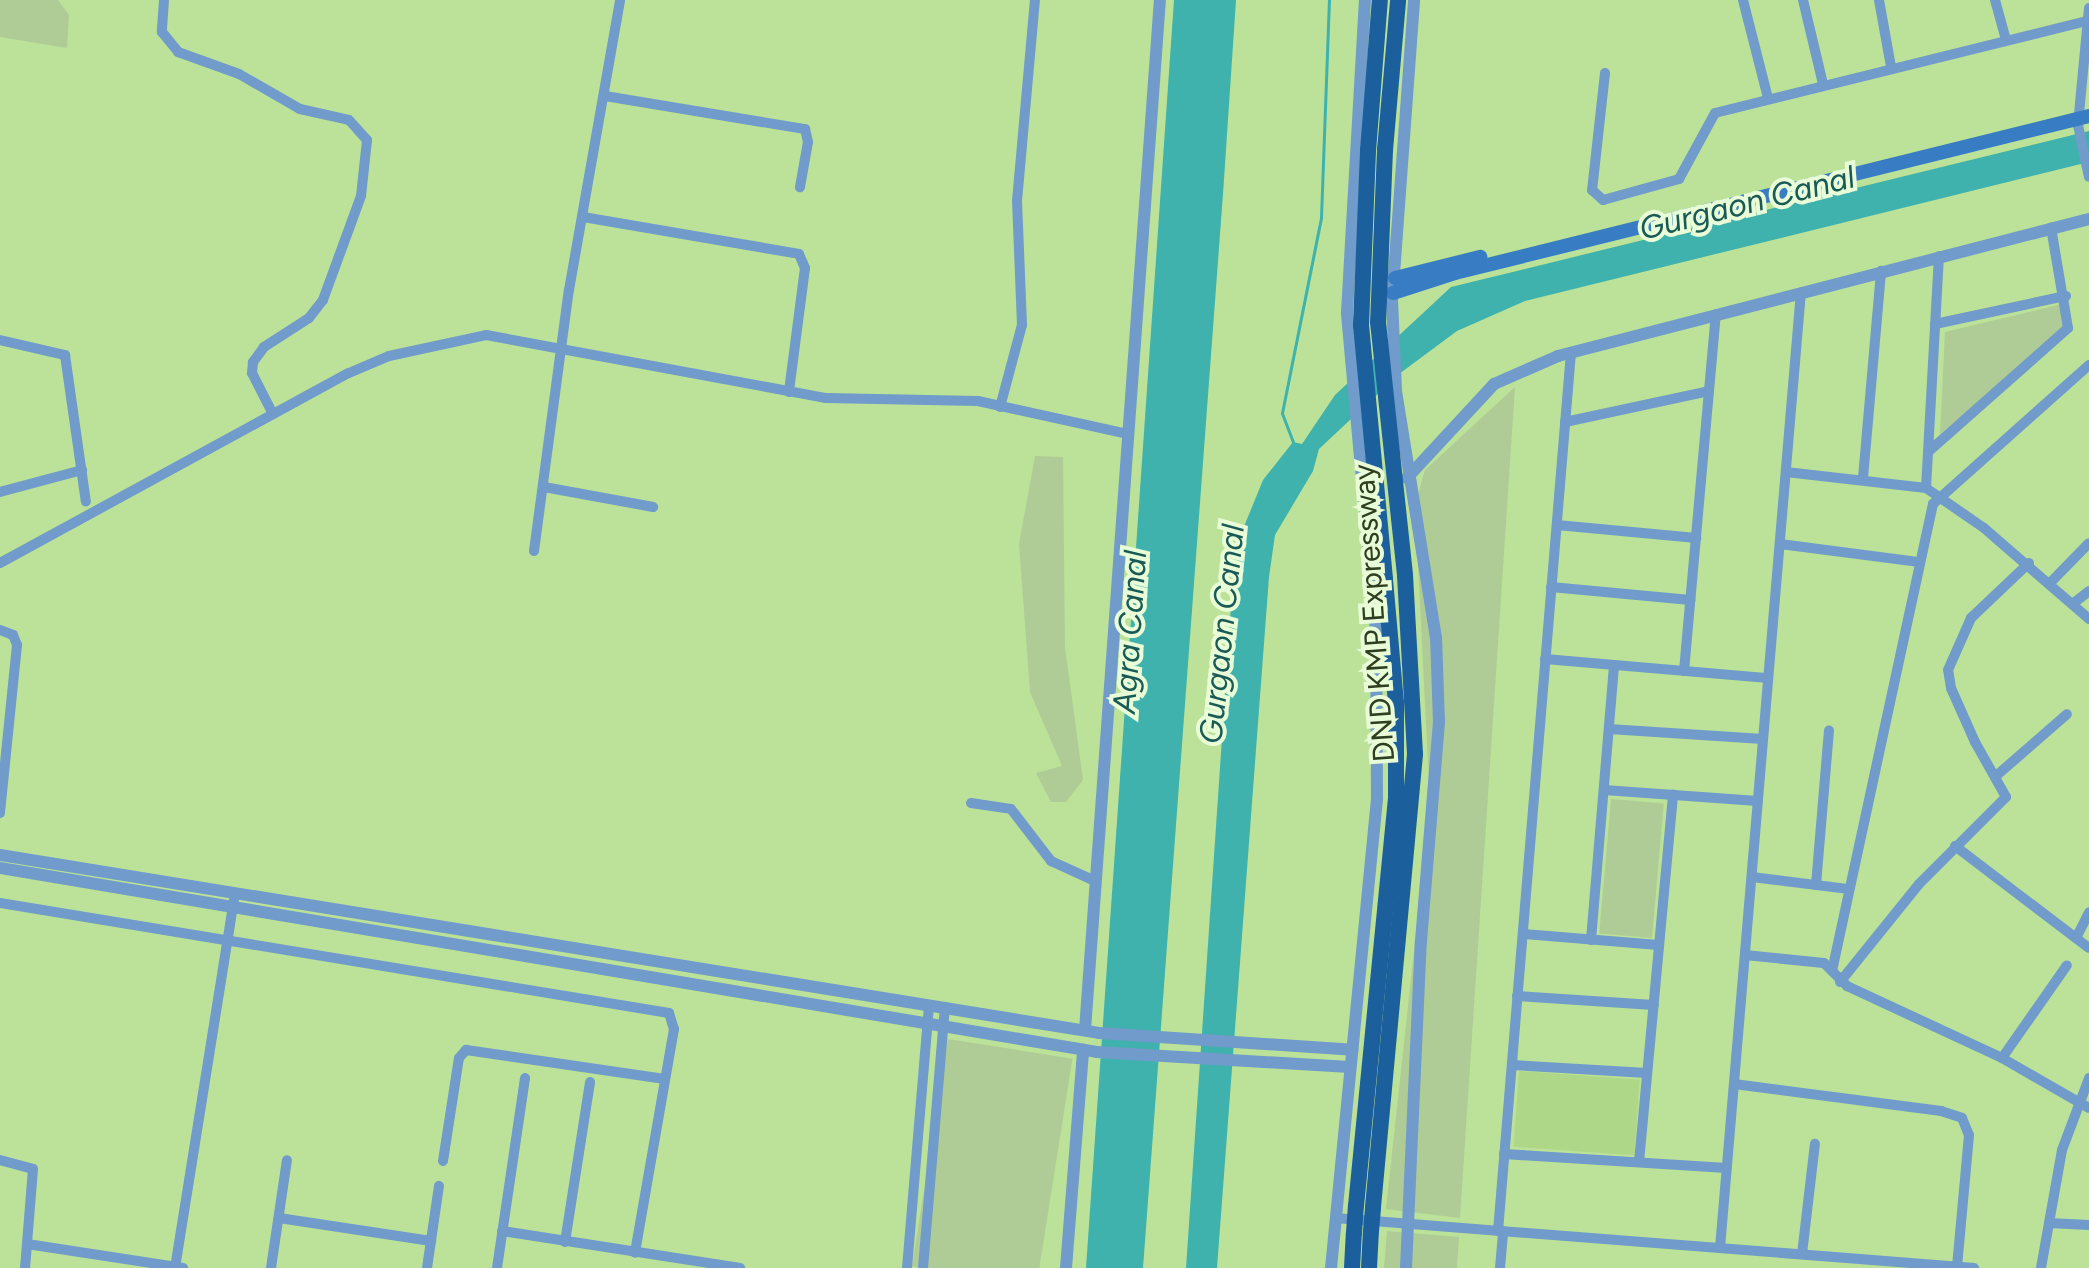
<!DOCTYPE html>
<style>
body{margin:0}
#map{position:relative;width:2089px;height:1268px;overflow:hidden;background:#bbe298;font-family:Figtree,sans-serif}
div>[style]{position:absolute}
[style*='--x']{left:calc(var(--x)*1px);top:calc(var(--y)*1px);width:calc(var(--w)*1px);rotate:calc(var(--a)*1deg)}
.built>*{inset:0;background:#aed887;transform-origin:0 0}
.green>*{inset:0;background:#afcc96;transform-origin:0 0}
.water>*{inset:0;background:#3fb2ad}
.stream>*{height:3px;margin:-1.5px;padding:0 1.5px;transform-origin:1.5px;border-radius:1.5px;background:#3fb2ad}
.minor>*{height:10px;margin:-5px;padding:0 5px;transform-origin:5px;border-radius:5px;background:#709bca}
.tertiary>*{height:12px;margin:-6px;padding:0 6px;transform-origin:6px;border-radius:6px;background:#709bca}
.secondary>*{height:14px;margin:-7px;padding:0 7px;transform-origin:7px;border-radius:7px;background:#387dc3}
.trunk>*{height:16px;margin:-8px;padding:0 8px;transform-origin:8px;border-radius:8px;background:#1c5f9d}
.trunk-bridge>*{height:16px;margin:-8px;padding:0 8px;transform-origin:8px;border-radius:8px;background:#1c5f9d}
span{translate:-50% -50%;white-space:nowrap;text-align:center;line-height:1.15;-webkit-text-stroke:8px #e8fcd7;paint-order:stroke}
.street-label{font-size:30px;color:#2e3e20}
.water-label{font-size:32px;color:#195956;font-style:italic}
</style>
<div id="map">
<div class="built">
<i style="left:1519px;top:1071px;width:121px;height:76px;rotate:4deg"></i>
</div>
<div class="green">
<i style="clip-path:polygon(0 0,58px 0,69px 15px,67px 48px,0 37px)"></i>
<i style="clip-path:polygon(2062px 304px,2067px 327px,1940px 434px,1945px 332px)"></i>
<i style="clip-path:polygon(1515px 387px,1460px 1218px,1386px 1209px,1430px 803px,1415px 505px,1425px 470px)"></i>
<i style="clip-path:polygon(1035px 456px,1063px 457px,1065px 647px,1083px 780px,1066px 802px,1051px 802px,1036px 773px,1062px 766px,1030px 692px,1019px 544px)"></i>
<i style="left:1611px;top:799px;width:53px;height:135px;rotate:5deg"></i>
<i style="left:948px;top:1039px;width:126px;height:230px;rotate:9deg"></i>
<i style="clip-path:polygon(1387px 1231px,1459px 1237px,1457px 1268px,1384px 1268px)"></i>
</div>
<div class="water">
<i style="clip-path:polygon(1174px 0,1236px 0,1223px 194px,1143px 1268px,1086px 1268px)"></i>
<i style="clip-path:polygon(2089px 131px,2089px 162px,1525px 301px,1457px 331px,1399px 374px,1319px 449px,1313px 471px,1275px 535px,1269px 577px,1217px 1268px,1186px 1268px,1232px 591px,1243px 529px,1263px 480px,1293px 442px,1302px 444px,1335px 395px,1451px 287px)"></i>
</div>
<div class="stream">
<i style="--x:1293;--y:442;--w:31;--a:-111"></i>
<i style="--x:1282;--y:413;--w:200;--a:-78.7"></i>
<i style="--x:1321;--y:217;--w:217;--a:-87.9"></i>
</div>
<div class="minor">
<i style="--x:164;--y:0;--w:32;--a:94"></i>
<i style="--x:162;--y:32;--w:26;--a:51"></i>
<i style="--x:178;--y:52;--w:65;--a:19.8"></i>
<i style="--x:239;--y:74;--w:70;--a:29.8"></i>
<i style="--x:300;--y:109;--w:50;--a:12.7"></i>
<i style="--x:349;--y:120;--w:27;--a:48"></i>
<i style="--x:367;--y:140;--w:56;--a:96.1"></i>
<i style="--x:361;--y:196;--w:111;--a:110.1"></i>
<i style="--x:323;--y:300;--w:23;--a:128"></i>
<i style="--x:309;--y:318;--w:54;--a:147.2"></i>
<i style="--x:264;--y:347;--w:19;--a:126"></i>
<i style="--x:253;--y:362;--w:11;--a:95"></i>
<i style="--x:252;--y:373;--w:46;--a:62.9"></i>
<i style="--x:1743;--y:0;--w:101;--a:75.7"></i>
<i style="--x:1803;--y:0;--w:86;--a:76.6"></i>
<i style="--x:1879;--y:0;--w:68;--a:79.8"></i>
<i style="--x:1995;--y:0;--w:41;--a:74.6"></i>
<i style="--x:2089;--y:8;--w:118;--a:95.4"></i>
<i style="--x:2078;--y:125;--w:53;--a:78.1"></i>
<i style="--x:1605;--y:73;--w:118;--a:96.3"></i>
<i style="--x:1592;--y:190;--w:15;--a:42"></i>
<i style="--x:1603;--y:200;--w:79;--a:-15.4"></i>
<i style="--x:1679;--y:179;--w:75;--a:-61.4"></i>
<i style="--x:1715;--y:113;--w:384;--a:-13.9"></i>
<i style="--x:605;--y:96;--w:203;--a:9.4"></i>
<i style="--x:805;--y:129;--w:13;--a:77"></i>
<i style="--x:808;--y:142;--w:46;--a:100.1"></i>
<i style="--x:583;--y:217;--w:219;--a:9.7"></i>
<i style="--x:799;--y:254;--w:15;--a:67"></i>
<i style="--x:805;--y:268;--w:125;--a:97.4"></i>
<i style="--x:1935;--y:324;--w:134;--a:-12.1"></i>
<i style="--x:0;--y:340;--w:67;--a:13"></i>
<i style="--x:65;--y:355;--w:148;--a:81.9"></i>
<i style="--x:1000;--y:407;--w:85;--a:-75"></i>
<i style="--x:1022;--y:325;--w:124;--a:-92.3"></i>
<i style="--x:1017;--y:201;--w:202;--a:-84.9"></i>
<i style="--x:1565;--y:422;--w:147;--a:-12.1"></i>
<i style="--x:1928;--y:452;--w:187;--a:-41.5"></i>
<i style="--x:2068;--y:328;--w:102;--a:-99.6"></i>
<i style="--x:1786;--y:472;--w:141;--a:6.5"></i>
<i style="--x:1926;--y:488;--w:70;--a:34.6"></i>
<i style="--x:1984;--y:528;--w:139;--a:40.9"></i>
<i style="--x:1863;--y:478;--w:208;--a:-85"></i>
<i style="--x:544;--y:487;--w:111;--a:10.4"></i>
<i style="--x:1926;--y:488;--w:232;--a:-86.8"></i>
<i style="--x:0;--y:492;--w:85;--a:-15"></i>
<i style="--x:1557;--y:525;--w:140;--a:5.3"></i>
<i style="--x:1780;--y:544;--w:139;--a:7.4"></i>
<i style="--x:534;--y:551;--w:263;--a:-82.4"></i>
<i style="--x:569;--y:290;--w:294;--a:-80"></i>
<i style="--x:0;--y:563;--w:397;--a:-28.6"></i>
<i style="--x:349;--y:373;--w:43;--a:-23"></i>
<i style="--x:389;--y:356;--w:99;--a:-12.2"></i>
<i style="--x:486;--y:335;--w:346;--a:10.5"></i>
<i style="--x:826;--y:398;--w:152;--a:1.1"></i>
<i style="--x:978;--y:401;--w:154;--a:12.4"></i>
<i style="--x:2051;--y:582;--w:54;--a:-45.7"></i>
<i style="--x:1551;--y:587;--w:140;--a:5.3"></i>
<i style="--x:2075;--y:602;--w:18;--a:-38"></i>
<i style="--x:0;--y:630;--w:14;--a:21"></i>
<i style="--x:13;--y:635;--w:11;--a:68"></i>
<i style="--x:17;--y:645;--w:169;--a:95.8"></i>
<i style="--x:1545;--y:659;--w:224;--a:4.9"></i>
<i style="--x:1684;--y:671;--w:358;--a:-84.9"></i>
<i style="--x:1609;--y:729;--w:154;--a:3.7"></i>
<i style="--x:1996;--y:776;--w:94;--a:-41.1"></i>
<i style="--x:1604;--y:790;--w:154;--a:4.1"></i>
<i style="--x:971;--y:803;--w:40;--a:8.5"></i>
<i style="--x:1011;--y:809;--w:66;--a:52.4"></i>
<i style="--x:1051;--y:861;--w:48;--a:24.4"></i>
<i style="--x:1955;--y:846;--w:168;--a:37.3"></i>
<i style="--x:1752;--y:877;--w:98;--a:7.1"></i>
<i style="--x:1816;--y:885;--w:155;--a:-85.2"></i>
<i style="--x:0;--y:903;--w:678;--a:9.34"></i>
<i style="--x:669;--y:1013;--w:17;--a:73"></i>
<i style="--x:674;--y:1029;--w:227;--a:99.9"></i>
<i style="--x:1523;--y:934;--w:136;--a:4.6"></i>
<i style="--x:2076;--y:938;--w:29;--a:-63"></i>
<i style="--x:1591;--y:940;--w:276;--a:-85.2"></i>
<i style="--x:1745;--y:955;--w:79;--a:5.8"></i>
<i style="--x:1824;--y:963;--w:33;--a:45"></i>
<i style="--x:1847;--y:986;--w:171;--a:24.9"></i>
<i style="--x:2002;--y:1058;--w:100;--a:29.9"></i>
<i style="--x:1832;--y:971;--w:478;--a:-77.8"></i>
<i style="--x:1933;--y:504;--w:209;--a:-41.7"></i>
<i style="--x:1840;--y:982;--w:126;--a:-51.1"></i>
<i style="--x:1919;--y:884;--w:123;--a:-45"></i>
<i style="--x:2006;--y:797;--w:63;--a:-119.4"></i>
<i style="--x:1975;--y:742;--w:59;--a:-114"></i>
<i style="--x:1951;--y:688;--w:18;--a:-99"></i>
<i style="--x:1948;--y:670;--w:57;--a:-66.1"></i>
<i style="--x:1971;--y:618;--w:80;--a:-43.5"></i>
<i style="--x:1517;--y:996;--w:137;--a:3.8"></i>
<i style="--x:2002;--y:1058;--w:113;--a:-55"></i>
<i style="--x:1512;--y:1065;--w:135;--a:3.4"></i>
<i style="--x:1734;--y:1084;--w:209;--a:7.4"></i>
<i style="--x:1941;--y:1111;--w:22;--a:18"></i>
<i style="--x:1962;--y:1118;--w:18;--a:68"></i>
<i style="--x:1969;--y:1135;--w:134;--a:95.2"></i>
<i style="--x:1504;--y:1154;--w:223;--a:3.6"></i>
<i style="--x:0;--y:1160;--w:34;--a:15"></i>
<i style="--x:33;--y:1169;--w:99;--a:94.6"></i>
<i style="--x:443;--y:1161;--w:104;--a:-81.2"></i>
<i style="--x:459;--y:1058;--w:11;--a:-49"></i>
<i style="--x:466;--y:1050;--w:201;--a:8.3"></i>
<i style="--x:1639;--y:1162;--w:369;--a:-84.7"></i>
<i style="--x:279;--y:1218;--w:154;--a:8.6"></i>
<i style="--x:1335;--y:1218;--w:641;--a:4.47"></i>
<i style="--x:2049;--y:1223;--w:40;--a:2.9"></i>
<i style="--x:502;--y:1231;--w:241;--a:8.8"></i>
<i style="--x:1498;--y:1231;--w:882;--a:-85.25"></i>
<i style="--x:565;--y:1242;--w:162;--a:-81.1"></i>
<i style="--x:27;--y:1244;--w:158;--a:8.7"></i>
<i style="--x:1720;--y:1248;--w:959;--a:-85.16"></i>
<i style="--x:1802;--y:1254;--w:111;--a:-83.3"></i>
<i style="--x:175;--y:1268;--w:380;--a:-80.9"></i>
<i style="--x:271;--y:1268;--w:109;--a:-81.6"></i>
<i style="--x:427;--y:1268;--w:83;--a:-81.7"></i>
<i style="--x:497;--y:1268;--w:192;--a:-81.6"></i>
<i style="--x:907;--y:1268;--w:264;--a:-85.2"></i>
<i style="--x:923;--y:1268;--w:262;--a:-85.2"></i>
<i style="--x:1500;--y:1268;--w:37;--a:-85"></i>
<i style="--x:2041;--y:1268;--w:120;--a:-79.9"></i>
<i style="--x:2062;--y:1150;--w:77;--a:-69.4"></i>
</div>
<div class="tertiary">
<i style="--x:1407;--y:478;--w:128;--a:-47.2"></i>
<i style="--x:1494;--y:384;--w:70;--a:-23.6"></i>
<i style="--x:1558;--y:356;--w:548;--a:-14.47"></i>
<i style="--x:0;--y:855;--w:1113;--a:9.2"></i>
<i style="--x:1099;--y:1033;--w:254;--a:3.8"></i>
<i style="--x:0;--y:868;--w:1112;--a:9.52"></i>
<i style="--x:1097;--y:1052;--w:253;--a:3.4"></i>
<i style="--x:1085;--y:1030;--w:1033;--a:-85.84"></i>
<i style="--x:1066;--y:1268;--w:219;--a:-85.5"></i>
<i style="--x:1331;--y:1268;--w:473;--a:-84.4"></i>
<i style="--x:1377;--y:797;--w:164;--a:-90.3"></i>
<i style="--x:1376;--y:633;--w:322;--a:-95.2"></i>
<i style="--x:1347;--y:312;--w:313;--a:-86.7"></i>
<i style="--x:1406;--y:1268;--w:327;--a:-87.4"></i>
<i style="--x:1421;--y:941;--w:220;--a:-85.3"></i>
<i style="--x:1439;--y:722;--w:84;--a:-92"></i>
<i style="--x:1436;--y:638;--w:250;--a:-99.2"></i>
<i style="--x:1396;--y:391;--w:90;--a:-92.5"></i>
<i style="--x:1392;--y:301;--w:302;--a:-85.8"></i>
</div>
<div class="secondary">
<i style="--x:1395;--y:278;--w:88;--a:-13.9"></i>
<i style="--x:1393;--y:293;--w:65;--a:-17.9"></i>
<i style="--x:1455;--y:273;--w:653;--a:-13.91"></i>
</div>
<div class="trunk">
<i style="--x:1385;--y:150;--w:151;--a:-85"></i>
<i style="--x:1368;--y:151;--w:151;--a:-85.5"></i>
<i style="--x:1356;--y:1206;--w:411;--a:-84.4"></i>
<i style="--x:1396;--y:797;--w:94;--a:-90"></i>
<i style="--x:1396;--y:703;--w:124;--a:-95.1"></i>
<i style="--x:1373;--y:1207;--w:455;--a:-84.7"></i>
<i style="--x:1415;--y:754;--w:178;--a:-93.2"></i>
<i style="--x:1352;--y:1268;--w:35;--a:-87"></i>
<i style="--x:1369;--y:1268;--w:37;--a:-87"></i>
</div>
<div class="trunk-bridge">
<i style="--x:1385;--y:150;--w:172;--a:92.3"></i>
<i style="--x:1378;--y:322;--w:255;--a:83.9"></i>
<i style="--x:1368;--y:151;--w:174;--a:92.3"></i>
<i style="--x:1361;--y:325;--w:255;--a:84.6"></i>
<i style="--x:1371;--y:1231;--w:24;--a:-85"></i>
<i style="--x:1354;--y:1233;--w:27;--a:-86"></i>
</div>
<div class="street-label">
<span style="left:1374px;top:613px;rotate:-94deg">DND KMP Expressway</span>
</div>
<div class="water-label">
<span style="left:1747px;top:203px;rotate:-14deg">Gurgaon Canal</span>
<span style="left:1130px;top:632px;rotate:-86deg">Agra Canal</span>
<span style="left:1222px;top:634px;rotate:-84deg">Gurgaon Canal</span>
</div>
</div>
